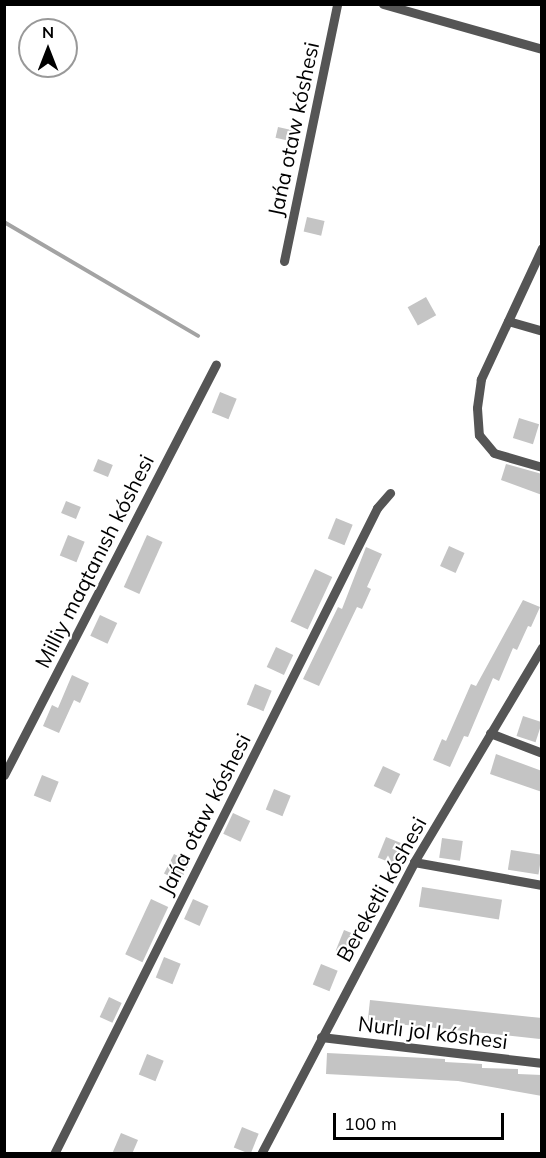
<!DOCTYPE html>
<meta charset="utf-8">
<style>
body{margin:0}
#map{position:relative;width:546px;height:1158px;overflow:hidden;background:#fff;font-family:Mulish,sans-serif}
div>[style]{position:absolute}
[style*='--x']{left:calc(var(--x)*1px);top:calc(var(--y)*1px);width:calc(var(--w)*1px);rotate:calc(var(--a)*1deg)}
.stream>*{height:4px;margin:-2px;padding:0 2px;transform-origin:2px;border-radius:2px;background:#a3a3a3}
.building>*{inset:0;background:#c4c4c4;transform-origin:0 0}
.minor>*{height:9px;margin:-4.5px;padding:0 4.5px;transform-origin:4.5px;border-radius:4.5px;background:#555}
span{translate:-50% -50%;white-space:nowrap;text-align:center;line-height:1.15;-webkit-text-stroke:4.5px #fff;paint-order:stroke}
.street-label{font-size:21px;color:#000}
.frame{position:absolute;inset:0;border:6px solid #000;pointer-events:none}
.north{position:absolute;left:18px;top:18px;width:60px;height:60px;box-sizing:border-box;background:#fff;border:2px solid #999;border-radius:50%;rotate:0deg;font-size:16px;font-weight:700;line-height:24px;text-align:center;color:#000}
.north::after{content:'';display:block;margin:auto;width:21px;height:27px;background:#000;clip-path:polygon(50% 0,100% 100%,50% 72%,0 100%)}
.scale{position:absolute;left:333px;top:1113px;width:171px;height:27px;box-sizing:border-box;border:3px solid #000;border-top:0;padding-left:8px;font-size:18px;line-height:21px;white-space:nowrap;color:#000;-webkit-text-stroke:4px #fff;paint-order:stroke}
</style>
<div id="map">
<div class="stream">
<i style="--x:4;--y:222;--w:225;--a:30.4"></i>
</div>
<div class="building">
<i style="left:278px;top:127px;width:17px;height:11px;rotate:13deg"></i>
<i style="left:307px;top:217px;width:18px;height:15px;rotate:13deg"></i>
<i style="left:426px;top:297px;width:21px;height:21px;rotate:61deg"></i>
<i style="left:220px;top:392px;width:18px;height:22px;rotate:22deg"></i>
<i style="left:519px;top:418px;width:21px;height:21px;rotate:17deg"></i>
<i style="left:98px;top:459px;width:16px;height:13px;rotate:22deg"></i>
<i style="clip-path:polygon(506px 464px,542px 474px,542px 495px,501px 480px)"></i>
<i style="left:66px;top:501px;width:16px;height:13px;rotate:22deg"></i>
<i style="left:336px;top:518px;width:18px;height:22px;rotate:22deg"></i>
<i style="left:68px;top:535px;width:18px;height:22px;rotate:22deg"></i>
<i style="left:147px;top:535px;width:17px;height:57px;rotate:24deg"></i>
<i style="left:449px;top:546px;width:17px;height:22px;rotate:24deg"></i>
<i style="clip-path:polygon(366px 547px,382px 554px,367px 587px,371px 589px,362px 609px,357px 607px,319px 686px,303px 679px,338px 607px,342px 609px)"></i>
<i style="left:315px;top:569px;width:19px;height:58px;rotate:25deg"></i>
<i style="clip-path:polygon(523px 600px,540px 607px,531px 627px,528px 626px,517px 650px,513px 648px,499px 681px,493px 678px,468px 737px,464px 736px,450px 767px,433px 760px,442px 739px,446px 741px,471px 684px,476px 686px)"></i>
<i style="left:100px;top:615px;width:19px;height:23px;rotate:25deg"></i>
<i style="left:276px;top:647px;width:19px;height:22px;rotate:25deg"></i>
<i style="clip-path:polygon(72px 675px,89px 683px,80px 703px,74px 700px,59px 733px,43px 726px,52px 705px,58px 708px)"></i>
<i style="left:255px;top:684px;width:18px;height:22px;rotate:22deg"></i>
<i style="left:523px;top:716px;width:20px;height:21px;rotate:18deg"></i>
<i style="clip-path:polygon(496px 754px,542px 771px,542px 792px,490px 774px)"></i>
<i style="left:383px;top:766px;width:19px;height:22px;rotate:25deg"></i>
<i style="left:42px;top:775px;width:18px;height:22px;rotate:22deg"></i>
<i style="left:274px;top:789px;width:18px;height:22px;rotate:22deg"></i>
<i style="left:233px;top:813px;width:19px;height:23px;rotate:25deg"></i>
<i style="left:386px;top:837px;width:18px;height:22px;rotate:22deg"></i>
<i style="left:442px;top:838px;width:21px;height:20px;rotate:8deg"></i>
<i style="left:511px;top:850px;width:31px;height:20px;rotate:9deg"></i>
<i style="left:174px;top:854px;width:18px;height:22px;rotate:27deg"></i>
<i style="left:422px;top:887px;width:81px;height:20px;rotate:9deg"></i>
<i style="left:151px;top:899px;width:19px;height:61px;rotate:25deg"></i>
<i style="left:193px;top:899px;width:17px;height:22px;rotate:24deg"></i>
<i style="left:344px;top:930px;width:18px;height:22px;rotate:22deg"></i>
<i style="left:164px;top:957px;width:18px;height:22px;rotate:22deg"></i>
<i style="left:321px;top:964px;width:18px;height:22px;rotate:22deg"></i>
<i style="left:109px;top:997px;width:14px;height:22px;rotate:25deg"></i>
<i style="left:370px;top:1000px;width:173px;height:21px;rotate:6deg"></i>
<i style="clip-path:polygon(327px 1053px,445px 1059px,445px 1062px,482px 1064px,482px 1068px,518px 1069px,518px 1074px,542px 1075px,542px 1096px,458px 1081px,326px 1074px)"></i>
<i style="left:147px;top:1054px;width:18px;height:22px;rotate:22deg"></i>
<i style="left:242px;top:1127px;width:18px;height:22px;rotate:22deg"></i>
<i style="clip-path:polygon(121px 1133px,138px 1140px,132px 1154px,112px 1154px)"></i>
</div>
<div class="minor">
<i style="--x:383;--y:4;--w:165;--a:15.8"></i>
<i style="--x:542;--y:248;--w:145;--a:115"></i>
<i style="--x:481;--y:379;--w:29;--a:98"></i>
<i style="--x:477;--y:408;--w:27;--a:86"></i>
<i style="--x:479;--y:435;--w:23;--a:50"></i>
<i style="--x:494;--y:453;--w:50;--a:16.3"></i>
<i style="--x:284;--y:261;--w:262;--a:-78.3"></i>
<i style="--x:508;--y:321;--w:35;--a:16"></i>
<i style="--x:490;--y:733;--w:56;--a:21"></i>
<i style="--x:4;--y:775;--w:462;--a:-62.7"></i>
<i style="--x:414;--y:862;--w:130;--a:10.2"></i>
<i style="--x:321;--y:1037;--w:223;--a:6.7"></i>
<i style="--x:54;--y:1154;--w:722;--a:-63.43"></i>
<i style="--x:377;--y:508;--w:20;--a:-49"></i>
<i style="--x:261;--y:1154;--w:330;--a:-62.3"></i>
<i style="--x:414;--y:862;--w:250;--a:-59.2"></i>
</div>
<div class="street-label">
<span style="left:293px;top:129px;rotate:-78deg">Jańa otaw kóshesi</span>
<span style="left:94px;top:561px;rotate:-63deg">Milliy maqtanısh kóshesi</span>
<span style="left:204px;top:814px;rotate:-63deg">Jańa otaw kóshesi</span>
<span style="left:381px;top:889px;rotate:-61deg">Bereketli kóshesi</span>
<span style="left:433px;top:1032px;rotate:7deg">Nurlı jol kóshesi</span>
</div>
<div class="frame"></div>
<div class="north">N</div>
<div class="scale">100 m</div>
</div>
